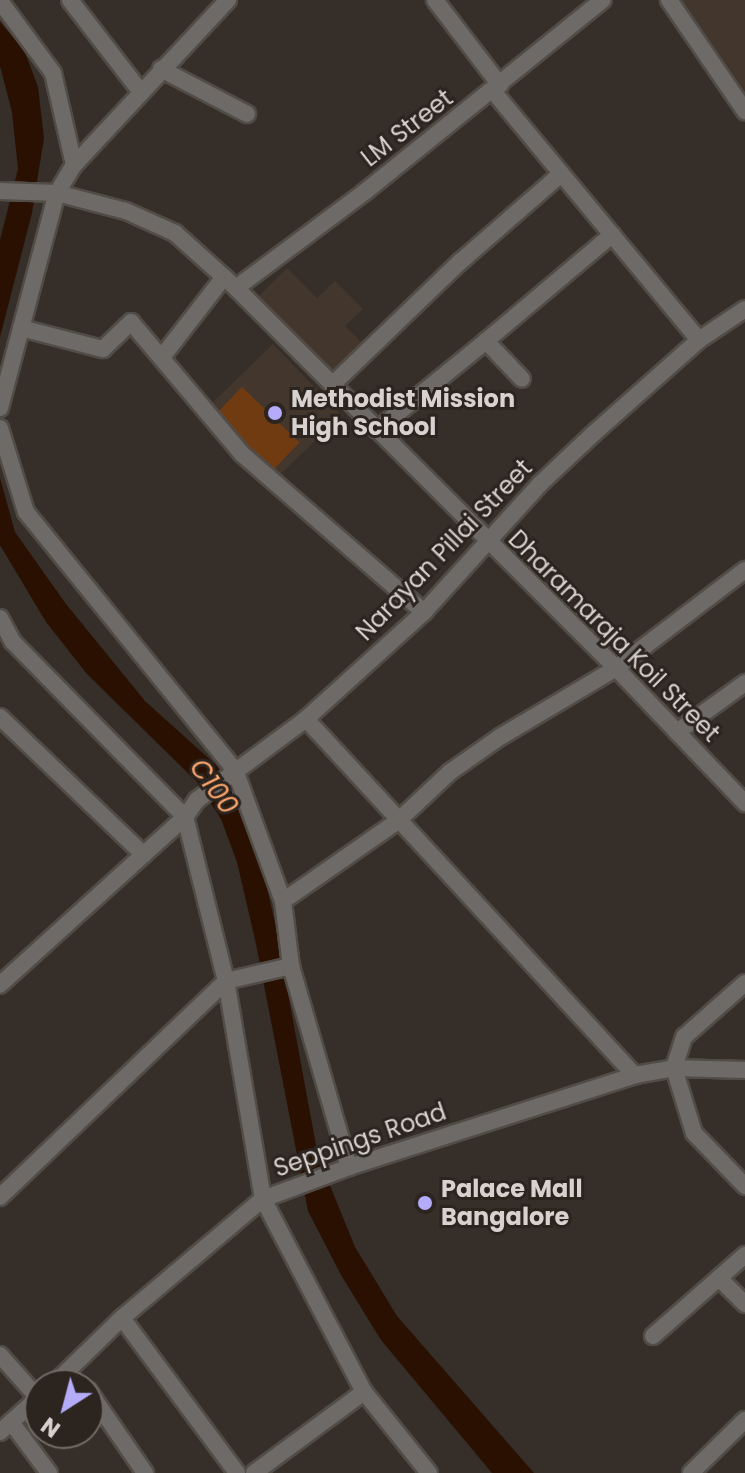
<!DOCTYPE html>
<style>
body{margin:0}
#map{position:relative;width:745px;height:1473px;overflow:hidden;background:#352e29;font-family:Poppins,sans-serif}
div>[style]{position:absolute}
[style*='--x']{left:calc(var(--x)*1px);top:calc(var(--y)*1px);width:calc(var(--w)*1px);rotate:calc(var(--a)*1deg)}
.built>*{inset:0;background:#43362d;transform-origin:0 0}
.green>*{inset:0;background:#713b11;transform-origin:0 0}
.water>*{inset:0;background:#291001}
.roads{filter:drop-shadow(2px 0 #524c47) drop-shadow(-2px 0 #524c47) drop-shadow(0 2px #524c47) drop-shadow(0 -2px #524c47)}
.minor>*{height:16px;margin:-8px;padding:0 8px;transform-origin:8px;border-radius:8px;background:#6e6a67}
.tertiary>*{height:16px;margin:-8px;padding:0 8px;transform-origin:8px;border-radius:8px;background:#6e6a67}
.dots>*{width:22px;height:22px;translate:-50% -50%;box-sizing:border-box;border:4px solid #2b241f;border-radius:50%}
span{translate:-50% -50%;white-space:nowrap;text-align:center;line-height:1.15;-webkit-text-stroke:6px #2b241f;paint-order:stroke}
.street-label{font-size:24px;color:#d7d2cf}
.poi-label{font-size:24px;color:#d7d2cf;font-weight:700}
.left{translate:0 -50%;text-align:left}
.water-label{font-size:26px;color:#fea76e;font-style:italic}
.north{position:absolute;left:24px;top:1369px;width:80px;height:80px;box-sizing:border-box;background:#2b241f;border:2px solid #706a65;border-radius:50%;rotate:216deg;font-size:22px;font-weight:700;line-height:32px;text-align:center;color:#d7d2cf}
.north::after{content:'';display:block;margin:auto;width:28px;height:36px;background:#b4acf9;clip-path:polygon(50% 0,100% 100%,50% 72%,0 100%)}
</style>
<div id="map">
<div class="built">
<i style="clip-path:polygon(682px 0,745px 0,745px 91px)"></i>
<i style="clip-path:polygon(287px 268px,317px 298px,335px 281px,363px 309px,345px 326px,368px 349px,338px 378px,258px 297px)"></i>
<i style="left:273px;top:344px;width:99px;height:92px;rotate:46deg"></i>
</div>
<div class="green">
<i style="left:242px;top:387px;width:80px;height:38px;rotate:44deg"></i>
</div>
<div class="water">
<i style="clip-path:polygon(0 22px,24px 50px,38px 87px,44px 138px,32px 213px,0 337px,0 240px,18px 169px,12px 112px,0 66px)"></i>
<i style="clip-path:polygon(0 478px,15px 532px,66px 604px,145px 701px,216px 765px,242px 802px,258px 849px,275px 923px,318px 1156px,355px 1247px,397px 1316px,534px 1473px,492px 1473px,381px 1340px,341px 1275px,308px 1211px,256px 944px,237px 862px,221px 819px,197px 782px,87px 674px,46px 622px,0 545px)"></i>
</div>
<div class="roads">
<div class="minor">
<i style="--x:70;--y:0;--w:115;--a:52.4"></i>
<i style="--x:435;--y:0;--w:107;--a:52.6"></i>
<i style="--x:669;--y:0;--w:135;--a:55.6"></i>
<i style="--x:0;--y:1;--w:89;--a:53.6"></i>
<i style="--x:53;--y:73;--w:94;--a:77.1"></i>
<i style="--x:161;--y:69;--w:97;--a:27.6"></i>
<i style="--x:493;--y:91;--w:323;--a:50.4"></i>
<i style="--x:236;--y:288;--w:162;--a:-36.7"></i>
<i style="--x:366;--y:191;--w:304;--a:-38.9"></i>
<i style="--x:21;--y:328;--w:85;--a:14.4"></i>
<i style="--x:103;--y:349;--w:39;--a:-44"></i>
<i style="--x:131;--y:322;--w:172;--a:49.9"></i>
<i style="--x:242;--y:454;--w:241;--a:41"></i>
<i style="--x:486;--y:341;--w:165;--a:-40.1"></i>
<i style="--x:162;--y:357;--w:101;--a:-52.2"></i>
<i style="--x:332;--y:385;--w:178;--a:-43.9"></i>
<i style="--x:460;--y:262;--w:134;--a:-41.1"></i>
<i style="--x:0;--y:408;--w:222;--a:-75.2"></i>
<i style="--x:57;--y:193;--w:33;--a:-59"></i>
<i style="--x:74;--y:165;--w:226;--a:-47"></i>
<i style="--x:0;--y:428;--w:88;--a:72.8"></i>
<i style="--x:26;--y:512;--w:332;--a:51"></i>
<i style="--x:235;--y:770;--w:140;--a:69.9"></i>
<i style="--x:377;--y:430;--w:141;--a:-39.2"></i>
<i style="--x:486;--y:341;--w:52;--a:46.5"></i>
<i style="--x:0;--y:717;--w:199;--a:43.8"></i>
<i style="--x:306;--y:719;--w:485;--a:47.3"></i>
<i style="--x:677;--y:732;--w:84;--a:-35.8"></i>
<i style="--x:745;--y:983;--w:81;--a:138.5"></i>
<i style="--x:684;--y:1037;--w:33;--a:108"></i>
<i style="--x:674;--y:1068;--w:68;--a:72.9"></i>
<i style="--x:694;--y:1133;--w:74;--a:46.1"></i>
<i style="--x:349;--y:1167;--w:209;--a:-106.1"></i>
<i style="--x:291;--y:966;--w:65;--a:-97"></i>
<i style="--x:283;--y:901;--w:141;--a:-34.9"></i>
<i style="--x:399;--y:820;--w:70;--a:-43.3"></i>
<i style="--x:450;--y:772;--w:61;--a:-35"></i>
<i style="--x:500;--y:737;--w:135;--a:-30.7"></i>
<i style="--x:616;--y:668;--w:162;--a:-37.2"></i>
<i style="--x:0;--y:1197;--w:313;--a:-43.7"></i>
<i style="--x:226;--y:981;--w:67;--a:-13"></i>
<i style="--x:719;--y:1278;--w:37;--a:45"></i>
<i style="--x:122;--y:1318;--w:193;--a:53.4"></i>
<i style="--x:653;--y:1336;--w:123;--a:-41.4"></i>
<i style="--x:0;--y:1355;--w:57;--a:48.5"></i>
<i style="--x:88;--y:1390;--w:101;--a:55.5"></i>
<i style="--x:11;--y:1422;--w:64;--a:53.3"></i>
<i style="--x:254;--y:1473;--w:137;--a:-36.4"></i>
<i style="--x:429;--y:1473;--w:104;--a:-128.7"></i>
<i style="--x:364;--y:1392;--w:218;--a:-117.6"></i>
<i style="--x:263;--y:1199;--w:221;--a:-99.6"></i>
<i style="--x:226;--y:981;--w:169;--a:-104"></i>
<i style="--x:185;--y:817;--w:21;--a:-55"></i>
<i style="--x:197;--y:800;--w:136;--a:-36.6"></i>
<i style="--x:306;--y:719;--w:159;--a:-42.2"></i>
<i style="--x:424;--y:612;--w:173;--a:-47.8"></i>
<i style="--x:540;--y:484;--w:73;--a:-43.3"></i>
<i style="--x:593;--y:434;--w:142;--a:-41.6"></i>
<i style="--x:699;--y:340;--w:55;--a:-34"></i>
</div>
<div class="tertiary">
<i style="--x:0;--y:191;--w:57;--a:2"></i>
<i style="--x:57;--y:193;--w:71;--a:14.6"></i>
<i style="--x:126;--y:211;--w:54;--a:24.2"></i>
<i style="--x:175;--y:233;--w:82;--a:42"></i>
<i style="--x:236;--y:288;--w:537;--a:45"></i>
<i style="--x:616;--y:668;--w:187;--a:46.3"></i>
<i style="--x:0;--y:618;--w:27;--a:62"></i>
<i style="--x:13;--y:642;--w:245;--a:45.5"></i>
<i style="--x:185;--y:817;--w:250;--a:137.8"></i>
<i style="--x:53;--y:1385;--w:96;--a:-44.2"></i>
<i style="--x:122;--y:1318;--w:185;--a:-40.2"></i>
<i style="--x:263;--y:1199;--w:92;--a:-20.4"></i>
<i style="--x:349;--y:1167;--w:300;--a:-17.8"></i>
<i style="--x:635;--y:1075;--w:40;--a:-10"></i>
<i style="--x:674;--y:1068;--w:71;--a:1.6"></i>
<i style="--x:0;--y:1432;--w:54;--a:-42"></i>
<i style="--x:691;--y:1473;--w:76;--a:-44.5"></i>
</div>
</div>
<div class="dots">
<i style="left:275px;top:413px;background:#b4acf9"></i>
<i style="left:425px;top:1203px;background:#b4acf9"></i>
</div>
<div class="street-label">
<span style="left:407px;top:128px;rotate:-38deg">LM Street</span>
<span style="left:444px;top:550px;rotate:-46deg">Narayan Pillai Street</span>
<span style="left:614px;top:636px;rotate:45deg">Dharamaraja Koil Street</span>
<span style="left:360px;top:1140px;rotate:-19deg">Seppings Road</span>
</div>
<div class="poi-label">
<span class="left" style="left:291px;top:413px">Methodist Mission<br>High School</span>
<span class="left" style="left:441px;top:1203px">Palace Mall<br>Bangalore</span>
</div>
<div class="water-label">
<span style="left:213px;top:787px;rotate:54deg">C100</span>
</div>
<div class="north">N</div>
</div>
